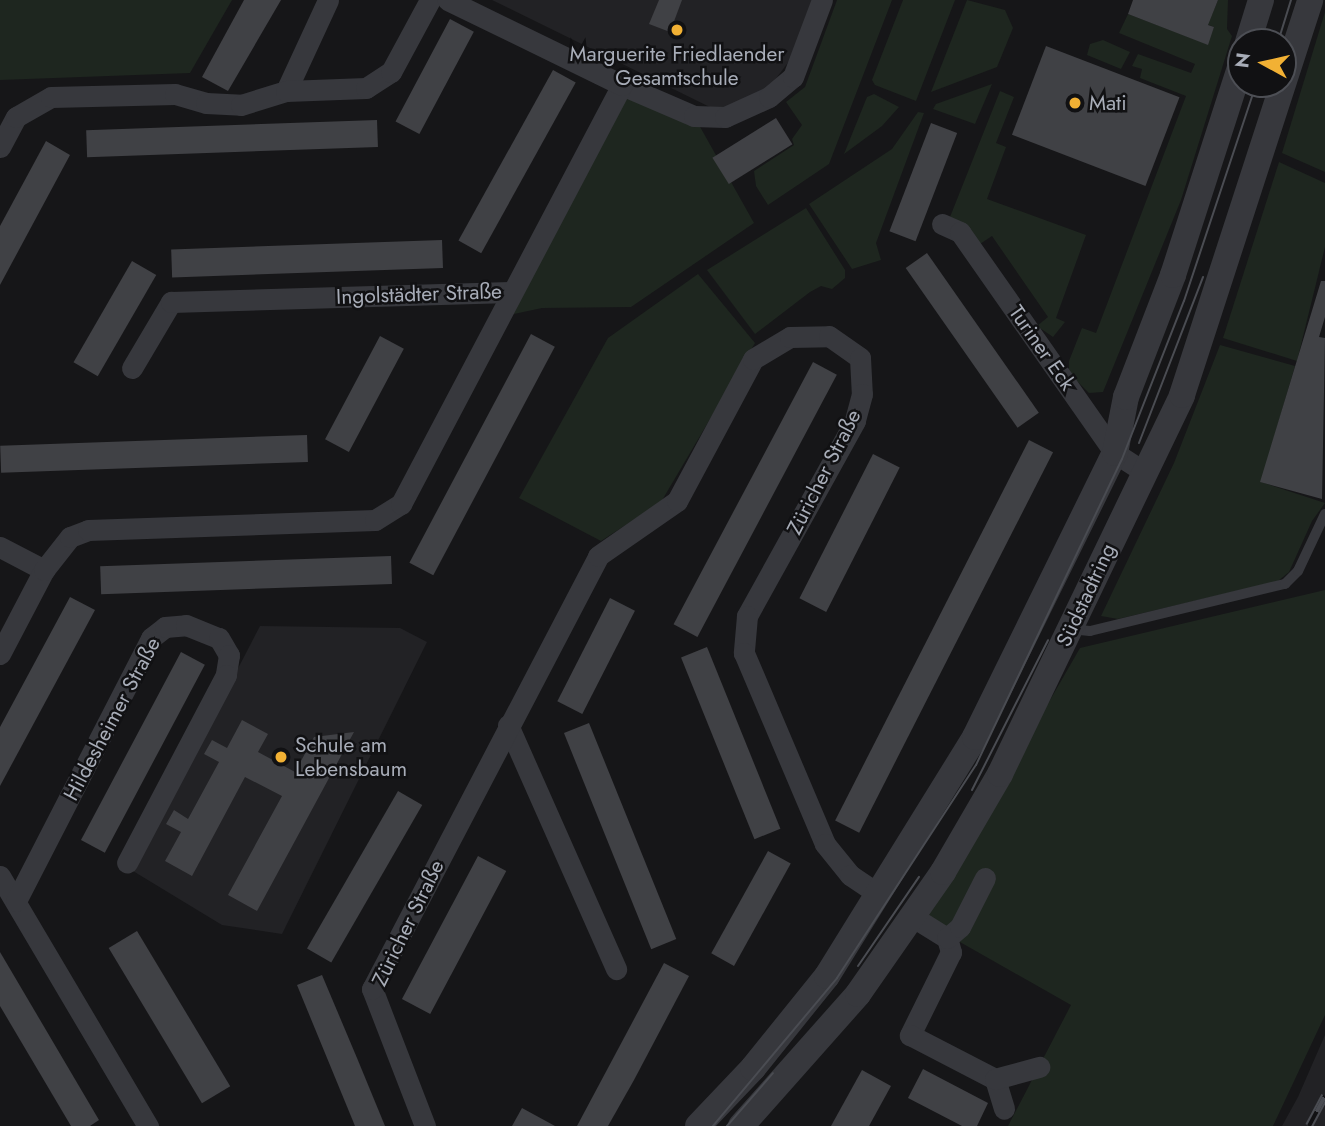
<!DOCTYPE html>
<meta charset="utf-8">
<style>
body{margin:0}
#map{position:relative;width:1325px;height:1126px;overflow:hidden;background:#161618;font-family:Jost,sans-serif}
div>[style]{position:absolute}
[style*='--x']{left:calc(var(--x)*1px);top:calc(var(--y)*1px);width:calc(var(--w)*1px);rotate:calc(var(--a)*1deg)}
.built>*{inset:0;background:#222225}
.green>*{inset:0;background:#1e261f}
.building>*{inset:0;background:#404145;transform-origin:0 0}
.service>*{height:10px;margin:-5px;padding:0 5px;transform-origin:5px;border-radius:5px;background:#37383d}
.minor>*{height:21px;margin:-10.5px;padding:0 10.5px;transform-origin:10.5px;border-radius:10.5px;background:#37383d}
.tertiary>*{height:26px;margin:-13px;padding:0 13px;transform-origin:13px;border-radius:13px;background:#37383d}
.tram>*{height:2px;margin:-1px;padding:0 1px;transform-origin:1px;border-radius:1px;background:#4a4c52}
.rail>*{height:8px;margin-top:-4px;transform-origin:0;background:repeating-linear-gradient(90deg,#111113 0 16px,#4a4c52 0 32px);box-sizing:border-box;border-block:2px solid #4a4c52}
.dots>*{width:19px;height:19px;translate:-50% -50%;box-sizing:border-box;border:4px solid #111113;border-radius:50%}
span{translate:-50% -50%;white-space:nowrap;text-align:center;line-height:1.15;-webkit-text-stroke:5px #111113;paint-order:stroke}
.poi-label{font-size:21px;color:#a8adb8}
.left{translate:0 -50%;text-align:left}
.street-label{font-size:21px;color:#a8adb8}
.north{position:absolute;left:1227px;top:28px;width:70px;height:70px;box-sizing:border-box;background:#111113;border:2px solid #4d4f55;border-radius:50%;rotate:278deg;font-size:19px;font-weight:700;line-height:28px;text-align:center;color:#a8adb8}
.north::after{content:'';display:block;margin:auto;width:24px;height:32px;background:#f2b134;clip-path:polygon(50% 0,100% 100%,50% 72%,0 100%)}
</style>
<div id="map">
<div class="built">
<i style="clip-path:polygon(492px 0,814px 0,790px 60px,765px 93px,720px 112px)"></i>
<i style="clip-path:polygon(260px 626px,400px 628px,427px 642px,282px 934px,222px 925px,133px 871px)"></i>
<i style="clip-path:polygon(1325px 1035px,1325px 1126px,1282px 1126px,1298px 1097px)"></i>
</div>
<div class="green">
<i style="clip-path:polygon(0 0,232px 0,190px 73px,0 80px)"></i>
<i style="clip-path:polygon(837px 0,892px 0,829px 164px,768px 205px,756px 186px,754px 171px,794px 145px,792px 139px,802px 125px,786px 102px,805px 87px)"></i>
<i style="clip-path:polygon(903px 0,955px 0,916px 101px,875px 85px,872px 80px)"></i>
<i style="clip-path:polygon(967px 0,1005px 10px,1013px 28px,997px 67px,931px 92px)"></i>
<i style="clip-path:polygon(1218px 0,1228px 0,1227px 29px,1232px 36px,1181px 200px,1103px 392px,1089px 393px,1069px 373px,1069px 361px,1082px 328px,1096px 333px,1186px 96px,1140px 78px,1142px 69px,1132px 66px,1138px 54px,1191px 73px,1195px 64px,1119px 33px,1128px 14px,1207px 44px,1214px 27px,1178px 13px,1212px 14px)"></i>
<i style="clip-path:polygon(1325px 12px,1325px 172px,1282px 153px)"></i>
<i style="clip-path:polygon(1103px 40px,1130px 52px,1121px 69px,1087px 55px,1090px 44px)"></i>
<i style="clip-path:polygon(992px 84px,975px 124px,933px 109px,936px 104px)"></i>
<i style="clip-path:polygon(622px 85px,694px 116px,754px 223px,631px 307px,542px 308px,500px 317px)"></i>
<i style="clip-path:polygon(1000px 91px,1014px 97px,996px 143px,1006px 147px,987px 199px,1086px 235px,1056px 318px,1065px 322px,1053px 337px,1037px 326px,1048px 317px,992px 236px,980px 244px,950px 217px)"></i>
<i style="clip-path:polygon(874px 94px,899px 107px,882px 126px,844px 154px,867px 97px)"></i>
<i style="clip-path:polygon(918px 112px,924px 113px,876px 243px,881px 260px,852px 269px,809px 204px,892px 149px)"></i>
<i style="clip-path:polygon(1279px 162px,1325px 183px,1325px 247px,1297px 361px,1223px 338px)"></i>
<i style="clip-path:polygon(806px 208px,845px 270px,845px 278px,832px 289px,821px 286px,810px 292px,755px 334px,707px 270px)"></i>
<i style="clip-path:polygon(698px 274px,755px 343px,661px 502px,601px 541px,519px 498px,608px 338px)"></i>
<i style="clip-path:polygon(1220px 345px,1295px 366px,1261px 482px,1325px 503px,1312px 521px,1289px 572px,1278px 581px,1118px 619px,1101px 616px,1174px 463px)"></i>
<i style="clip-path:polygon(1325px 590px,1325px 1015px,1273px 1126px,1008px 1126px,1071px 1005px,923px 921px,1080px 648px)"></i>
</div>
<div class="building">
<i style="clip-path:polygon(244px 0,281px 0,228px 91px,202px 77px)"></i>
<i style="clip-path:polygon(659px 0,682px 0,670px 32px,649px 24px)"></i>
<i style="clip-path:polygon(1133px 0,1218px 0,1208px 25px,1214px 27px,1208px 45px,1128px 14px)"></i>
<i style="left:450px;top:19px;width:27px;height:116px;rotate:28deg"></i>
<i style="left:1046px;top:46px;width:143px;height:95px;rotate:21deg"></i>
<i style="left:553px;top:70px;width:26px;height:195px;rotate:29deg"></i>
<i style="left:776px;top:118px;width:31px;height:75px;rotate:58deg"></i>
<i style="left:377px;top:120px;width:27px;height:291px;rotate:88deg"></i>
<i style="left:931px;top:123px;width:28px;height:116px;rotate:21deg"></i>
<i style="clip-path:polygon(46px 141px,70px 155px,0 285px,0 226px)"></i>
<i style="left:442px;top:240px;width:28px;height:271px;rotate:88deg"></i>
<i style="left:927px;top:253px;width:195px;height:26px;rotate:55deg"></i>
<i style="left:132px;top:261px;width:28px;height:117px;rotate:30deg"></i>
<i style="clip-path:polygon(1321px 281px,1325px 281px,1325px 317px,1319px 337px,1325px 338px,1322px 499px,1260px 482px)"></i>
<i style="left:531px;top:334px;width:27px;height:259px;rotate:28deg"></i>
<i style="left:380px;top:336px;width:27px;height:117px;rotate:28deg"></i>
<i style="left:813px;top:362px;width:27px;height:297px;rotate:28deg"></i>
<i style="left:307px;top:435px;width:27px;height:307px;rotate:88deg"></i>
<i style="left:1029px;top:440px;width:27px;height:427px;rotate:27deg"></i>
<i style="left:873px;top:454px;width:30px;height:162px;rotate:27deg"></i>
<i style="left:391px;top:556px;width:28px;height:291px;rotate:88deg"></i>
<i style="clip-path:polygon(70px 597px,95px 610px,0 786px,0 727px)"></i>
<i style="left:610px;top:598px;width:28px;height:116px;rotate:27deg"></i>
<i style="left:707px;top:647px;width:196px;height:28px;rotate:68deg"></i>
<i style="left:181px;top:652px;width:27px;height:213px;rotate:28deg"></i>
<i style="clip-path:polygon(242px 720px,268px 734px,258px 752px,295px 772px,314px 737px,354px 732px,257px 911px,228px 895px,282px 796px,245px 777px,192px 876px,165px 861px,181px 832px,166px 824px,174px 810px,188px 819px,219px 762px,204px 754px,212px 740px,227px 748px)"></i>
<i style="left:589px;top:723px;width:233px;height:27px;rotate:68deg"></i>
<i style="left:398px;top:791px;width:28px;height:182px;rotate:30deg"></i>
<i style="left:768px;top:851px;width:26px;height:117px;rotate:29deg"></i>
<i style="left:478px;top:856px;width:32px;height:162px;rotate:28deg"></i>
<i style="left:137px;top:931px;width:181px;height:33px;rotate:59deg"></i>
<i style="clip-path:polygon(0 952px,99px 1120px,90px 1126px,71px 1126px,0 1006px)"></i>
<i style="clip-path:polygon(664px 963px,689px 976px,634px 1080px,608px 1126px,577px 1126px)"></i>
<i style="clip-path:polygon(322px 975px,357px 1058px,385px 1126px,355px 1126px,297px 985px)"></i>
<i style="clip-path:polygon(923px 1069px,988px 1103px,977px 1126px,962px 1126px,908px 1098px)"></i>
<i style="clip-path:polygon(862px 1070px,891px 1086px,869px 1126px,831px 1126px)"></i>
<i style="clip-path:polygon(522px 1108px,555px 1126px,512px 1126px)"></i>
</div>
<div class="service">
<i style="--x:1070;--y:629;--w:20;--a:6"></i>
<i style="--x:1090;--y:631;--w:201;--a:-13.6"></i>
<i style="--x:1285;--y:584;--w:18;--a:-45"></i>
<i style="--x:1298;--y:571;--w:63;--a:-64.7"></i>
</div>
<div class="minor">
<i style="--x:622;--y:85;--w:78;--a:23.3"></i>
<i style="--x:694;--y:116;--w:31;--a:2"></i>
<i style="--x:725;--y:117;--w:48;--a:-24.4"></i>
<i style="--x:769;--y:97;--w:31;--a:-40"></i>
<i style="--x:793;--y:77;--w:82;--a:-69.4"></i>
<i style="--x:286;--y:91;--w:100;--a:-65.2"></i>
<i style="--x:0;--y:147;--w:34;--a:-62"></i>
<i style="--x:16;--y:117;--w:40;--a:-29.7"></i>
<i style="--x:51;--y:97;--w:124;--a:-1.4"></i>
<i style="--x:175;--y:94;--w:32;--a:16"></i>
<i style="--x:206;--y:103;--w:35;--a:3"></i>
<i style="--x:241;--y:105;--w:47;--a:-17.3"></i>
<i style="--x:286;--y:91;--w:80;--a:-2.1"></i>
<i style="--x:366;--y:88;--w:30;--a:-33"></i>
<i style="--x:391;--y:72;--w:82;--a:-61.6"></i>
<i style="--x:942;--y:224;--w:20;--a:24"></i>
<i style="--x:960;--y:232;--w:270;--a:55"></i>
<i style="--x:1115;--y:453;--w:35;--a:33"></i>
<i style="--x:132;--y:368;--w:77;--a:-59.4"></i>
<i style="--x:171;--y:302;--w:340;--a:-1.7"></i>
<i style="--x:0;--y:547;--w:50;--a:27.6"></i>
<i style="--x:0;--y:654;--w:95;--a:-62.4"></i>
<i style="--x:44;--y:570;--w:42;--a:-51.8"></i>
<i style="--x:70;--y:537;--w:19;--a:-21"></i>
<i style="--x:88;--y:530;--w:287;--a:-2"></i>
<i style="--x:375;--y:520;--w:31;--a:-32"></i>
<i style="--x:401;--y:504;--w:474;--a:-62.2"></i>
<i style="--x:622;--y:85;--w:194;--a:-154"></i>
<i style="--x:508;--y:725;--w:267;--a:66.1"></i>
<i style="--x:0;--y:876;--w:291;--a:59.4"></i>
<i style="--x:16;--y:901;--w:296;--a:-62.8"></i>
<i style="--x:151;--y:638;--w:18;--a:-38"></i>
<i style="--x:165;--y:627;--w:21;--a:-5"></i>
<i style="--x:186;--y:625;--w:35;--a:22"></i>
<i style="--x:219;--y:638;--w:20;--a:60"></i>
<i style="--x:229;--y:655;--w:20;--a:99"></i>
<i style="--x:226;--y:675;--w:212;--a:117.8"></i>
<i style="--x:913;--y:917;--w:40;--a:32"></i>
<i style="--x:947;--y:938;--w:15;--a:74"></i>
<i style="--x:951;--y:952;--w:93;--a:116.3"></i>
<i style="--x:910;--y:1035;--w:96;--a:27.4"></i>
<i style="--x:995;--y:1079;--w:31;--a:73"></i>
<i style="--x:947;--y:938;--w:17;--a:-40"></i>
<i style="--x:960;--y:927;--w:55;--a:-63"></i>
<i style="--x:995;--y:1079;--w:46;--a:-15.3"></i>
<i style="--x:425;--y:1126;--w:147;--a:-111.1"></i>
<i style="--x:372;--y:989;--w:488;--a:-62.4"></i>
<i style="--x:598;--y:556;--w:96;--a:-34.8"></i>
<i style="--x:677;--y:501;--w:161;--a:-61.8"></i>
<i style="--x:753;--y:359;--w:43;--a:-30.7"></i>
<i style="--x:790;--y:337;--w:39;--a:-1"></i>
<i style="--x:829;--y:336;--w:38;--a:35"></i>
<i style="--x:860;--y:358;--w:36;--a:87"></i>
<i style="--x:862;--y:394;--w:28;--a:105"></i>
<i style="--x:855;--y:421;--w:223;--a:119"></i>
<i style="--x:747;--y:616;--w:37;--a:95"></i>
<i style="--x:744;--y:653;--w:207;--a:67"></i>
<i style="--x:825;--y:844;--w:40;--a:51"></i>
<i style="--x:850;--y:875;--w:34;--a:34"></i>
</div>
<div class="tertiary">
<i style="--x:1248;--y:42;--w:44;--a:-72.8"></i>
<i style="--x:698;--y:1126;--w:80;--a:-46.5"></i>
<i style="--x:753;--y:1068;--w:118;--a:-51.2"></i>
<i style="--x:827;--y:976;--w:281;--a:-58.2"></i>
<i style="--x:975;--y:737;--w:317;--a:-63.8"></i>
<i style="--x:1115;--y:453;--w:57;--a:-78.9"></i>
<i style="--x:1126;--y:397;--w:131;--a:-68.9"></i>
<i style="--x:1173;--y:275;--w:222;--a:-72.1"></i>
<i style="--x:741;--y:1126;--w:176;--a:-48.4"></i>
<i style="--x:858;--y:994;--w:149;--a:-55.1"></i>
<i style="--x:943;--y:872;--w:113;--a:-59.8"></i>
<i style="--x:1000;--y:774;--w:420;--a:-64.3"></i>
<i style="--x:1182;--y:395;--w:415;--a:-72"></i>
</div>
<div class="tram">
<i style="--x:1278;--y:42;--w:44;--a:-72.8"></i>
<i style="--x:1139;--y:443;--w:178;--a:-68.9"></i>
<i style="--x:972;--y:790;--w:168;--a:-63.1"></i>
<i style="--x:858;--y:966;--w:108;--a:-55.6"></i>
<i style="--x:713;--y:1126;--w:193;--a:-50"></i>
<i style="--x:837;--y:978;--w:254;--a:-56.9"></i>
<i style="--x:976;--y:765;--w:339;--a:-64.5"></i>
<i style="--x:1122;--y:459;--w:170;--a:-68.6"></i>
<i style="--x:1184;--y:301;--w:229;--a:-71.6"></i>
<i style="--x:727;--y:1126;--w:70;--a:-49"></i>
</div>
<div class="rail">
<i style="--x:1309;--y:1126;--w:34;--a:-62"></i>
</div>
<div class="dots">
<i style="left:677px;top:30px;background:#f2b134"></i>
<i style="left:1075px;top:103px;background:#f2b134"></i>
<i style="left:281px;top:757px;background:#f2b134"></i>
</div>
<div class="poi-label">
<span style="left:677px;top:66px">Marguerite Friedlaender<br>Gesamtschule</span>
<span class="left" style="left:1089px;top:103px">Mati</span>
<span class="left" style="left:295px;top:757px">Schule am<br>Lebensbaum</span>
</div>
<div class="street-label">
<span style="left:419px;top:294px;rotate:-2deg">Ingolstädter Straße</span>
<span style="left:1042px;top:348px;rotate:55deg">Turiner Eck</span>
<span style="left:824px;top:472px;rotate:-63deg">Züricher Straße</span>
<span style="left:1086px;top:595px;rotate:-65deg">Südstadtring</span>
<span style="left:112px;top:719px;rotate:-62deg">Hildesheimer Straße</span>
<span style="left:408px;top:923px;rotate:-64deg">Züricher Straße</span>
</div>
<div class="north">N</div>
</div>
